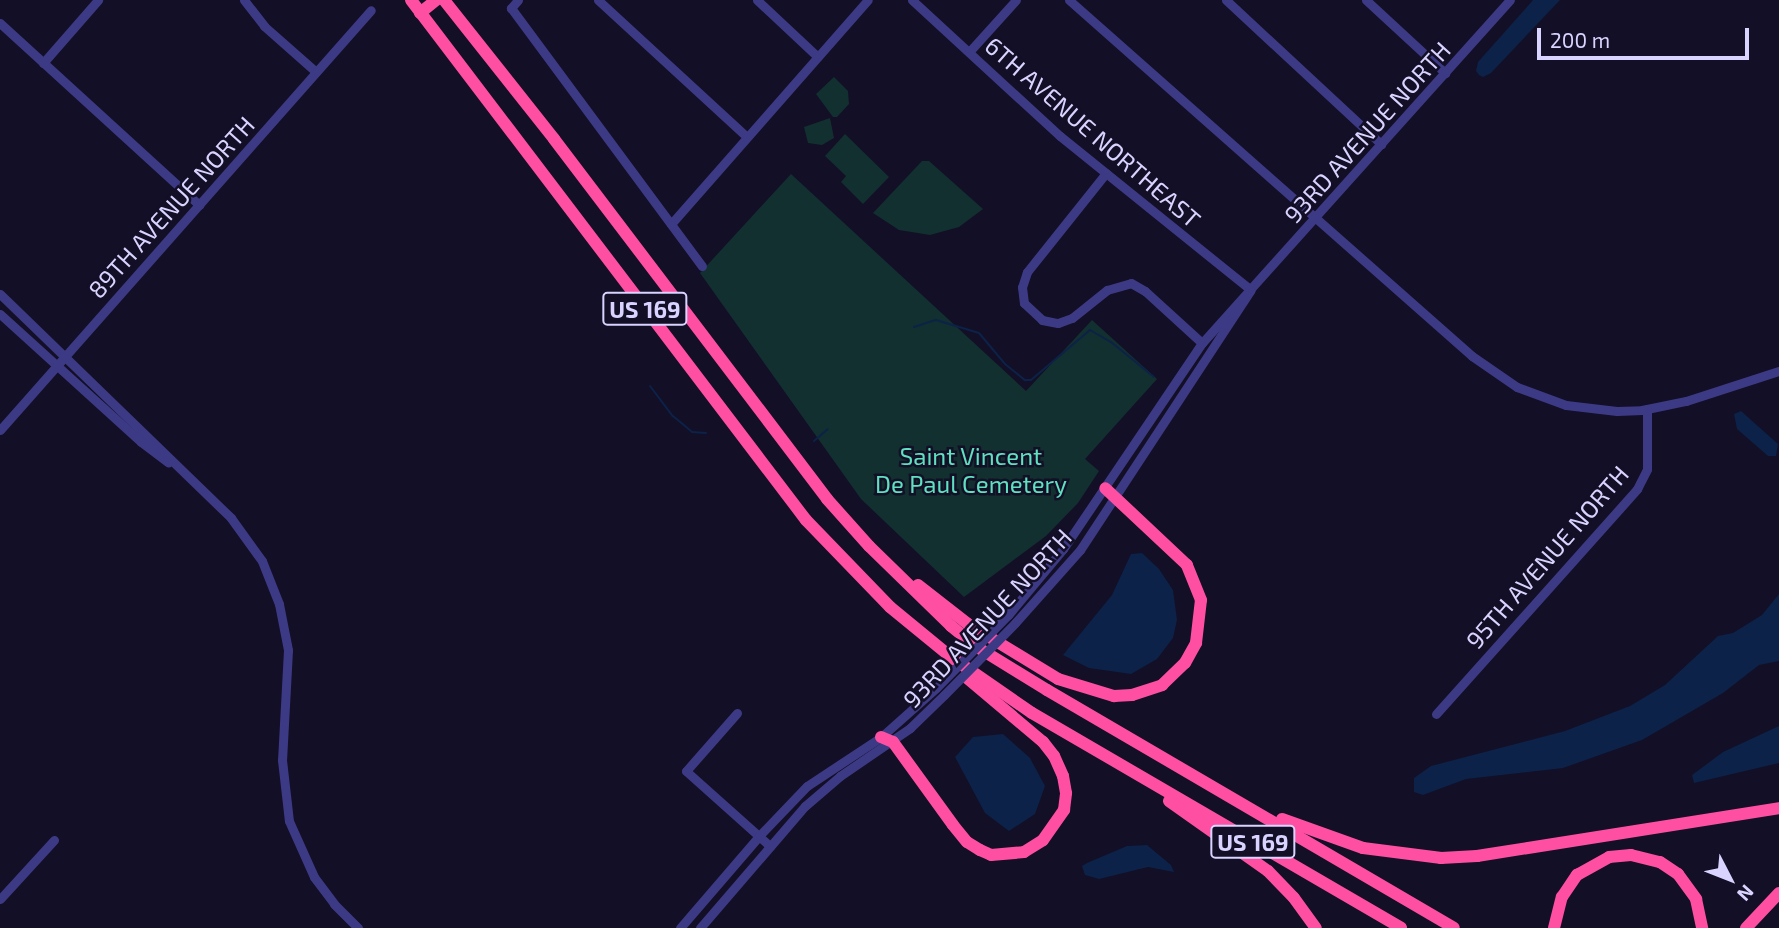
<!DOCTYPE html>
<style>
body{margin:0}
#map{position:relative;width:1779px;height:928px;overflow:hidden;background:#130f26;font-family:"Exo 2",sans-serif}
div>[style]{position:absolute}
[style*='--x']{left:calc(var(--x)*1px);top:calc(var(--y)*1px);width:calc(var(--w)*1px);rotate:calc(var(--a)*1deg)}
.green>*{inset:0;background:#12302f}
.water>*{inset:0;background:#0c2248}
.stream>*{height:2px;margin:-1px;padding:0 1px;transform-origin:1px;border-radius:1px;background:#0c2248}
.minor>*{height:9px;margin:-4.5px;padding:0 4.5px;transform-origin:4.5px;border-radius:4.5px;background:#3d3a85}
.highway>*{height:12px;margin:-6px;padding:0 6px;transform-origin:6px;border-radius:6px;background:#ff4fa3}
.minor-bridge>*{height:9px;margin:-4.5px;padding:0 4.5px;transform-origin:4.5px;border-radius:4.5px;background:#3d3a85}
span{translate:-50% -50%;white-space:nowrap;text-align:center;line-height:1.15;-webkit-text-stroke:5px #130f26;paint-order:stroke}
.shield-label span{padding:2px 5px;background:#130f26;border:2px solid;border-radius:5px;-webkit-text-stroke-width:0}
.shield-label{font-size:23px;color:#d9d4ff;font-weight:700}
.street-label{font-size:24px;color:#d9d4ff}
.park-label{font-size:24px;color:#5fe0c0}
.north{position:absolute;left:1695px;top:844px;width:70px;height:70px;-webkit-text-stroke:5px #130f26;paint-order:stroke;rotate:132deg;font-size:19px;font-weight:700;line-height:28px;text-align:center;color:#d9d4ff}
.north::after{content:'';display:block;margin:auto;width:24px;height:32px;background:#d9d4ff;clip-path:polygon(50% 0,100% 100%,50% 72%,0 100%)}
.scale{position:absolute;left:1537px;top:28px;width:212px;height:32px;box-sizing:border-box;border:4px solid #d9d4ff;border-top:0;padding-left:9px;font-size:21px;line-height:24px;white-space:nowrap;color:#d9d4ff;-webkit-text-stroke:5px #130f26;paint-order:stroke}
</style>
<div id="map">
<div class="green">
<i style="clip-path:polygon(834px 77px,848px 91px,849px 104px,837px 117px,833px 117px,816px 94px)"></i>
<i style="clip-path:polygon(830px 118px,834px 138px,822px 145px,808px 143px,804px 127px)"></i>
<i style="clip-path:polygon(845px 134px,889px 177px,863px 204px,841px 182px,846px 176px,825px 156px)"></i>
<i style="clip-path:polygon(922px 161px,929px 161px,983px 209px,959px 227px,930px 235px,899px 230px,873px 213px)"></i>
<i style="clip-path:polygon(791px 174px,1026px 391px,1092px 320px,1157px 379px,1085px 459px,1099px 471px,1078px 503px,1046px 536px,964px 597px,861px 499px,700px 273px)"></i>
</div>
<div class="water">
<i style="clip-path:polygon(1533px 0,1560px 0,1491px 73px,1483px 77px,1479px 75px,1476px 71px,1478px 62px)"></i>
<i style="clip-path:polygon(1741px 411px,1778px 444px,1776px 456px,1768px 456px,1737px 429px,1734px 414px)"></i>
<i style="clip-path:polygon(1142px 553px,1159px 569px,1173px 590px,1177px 620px,1173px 638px,1157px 659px,1131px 674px,1089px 668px,1063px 655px,1112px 595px,1131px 554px)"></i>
<i style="clip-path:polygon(1779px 594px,1779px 661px,1759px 665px,1723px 693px,1642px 740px,1563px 768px,1466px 779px,1423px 795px,1414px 792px,1414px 778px,1431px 766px,1565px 731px,1630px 706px,1665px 685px,1718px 636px,1733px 633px,1762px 615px)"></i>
<i style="clip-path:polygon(1779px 726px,1779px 763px,1694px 783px,1692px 775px,1723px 752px)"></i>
<i style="clip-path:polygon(1003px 734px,1030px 758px,1045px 786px,1035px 814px,1009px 831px,985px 813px,955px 757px,973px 737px)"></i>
<i style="clip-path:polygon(1147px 845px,1171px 865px,1174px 872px,1148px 867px,1099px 879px,1085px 875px,1082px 866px,1087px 863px,1127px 846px)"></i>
</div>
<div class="stream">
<i style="--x:914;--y:327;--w:23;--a:-18"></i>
<i style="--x:936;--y:320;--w:45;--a:16.8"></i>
<i style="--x:979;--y:333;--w:40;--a:50"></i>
<i style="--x:1005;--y:364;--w:26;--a:39"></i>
<i style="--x:1025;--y:380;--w:6;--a:0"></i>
<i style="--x:1031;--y:380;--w:77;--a:-40.3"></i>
<i style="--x:1090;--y:330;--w:24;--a:30"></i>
<i style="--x:1111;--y:342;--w:55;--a:39.1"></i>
<i style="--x:650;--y:386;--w:38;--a:53"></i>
<i style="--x:673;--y:416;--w:25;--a:40"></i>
<i style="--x:692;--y:432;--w:14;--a:4"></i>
<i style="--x:814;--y:441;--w:18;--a:-41"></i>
</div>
<div class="minor">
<i style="--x:244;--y:0;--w:33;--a:52"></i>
<i style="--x:264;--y:26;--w:69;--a:41.5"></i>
<i style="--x:518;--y:0;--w:11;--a:131"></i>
<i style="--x:511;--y:8;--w:321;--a:53.5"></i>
<i style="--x:598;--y:0;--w:202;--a:42.6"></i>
<i style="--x:757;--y:0;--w:83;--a:43.1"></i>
<i style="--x:912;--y:0;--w:201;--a:42.6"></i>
<i style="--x:1060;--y:136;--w:245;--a:38.9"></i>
<i style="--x:1069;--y:0;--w:538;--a:41.46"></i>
<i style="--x:1472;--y:356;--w:55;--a:34.6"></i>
<i style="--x:1517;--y:387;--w:52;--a:20.2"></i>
<i style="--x:1566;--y:405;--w:51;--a:6.7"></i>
<i style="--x:1617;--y:411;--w:25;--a:-2"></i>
<i style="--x:1642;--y:410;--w:45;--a:-11.6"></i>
<i style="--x:1686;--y:401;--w:98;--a:-17.9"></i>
<i style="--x:1226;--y:0;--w:212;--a:42.9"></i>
<i style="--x:1366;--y:0;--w:108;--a:42.7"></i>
<i style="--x:0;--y:23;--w:270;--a:42.4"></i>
<i style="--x:969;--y:52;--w:70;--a:-47.9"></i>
<i style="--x:43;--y:63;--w:84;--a:-48.9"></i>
<i style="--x:1106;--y:173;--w:127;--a:128.6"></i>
<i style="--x:1027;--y:272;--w:16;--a:108"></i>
<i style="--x:1022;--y:287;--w:16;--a:83"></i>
<i style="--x:1024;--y:303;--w:25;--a:43"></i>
<i style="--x:1042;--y:320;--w:16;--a:11"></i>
<i style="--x:1058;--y:323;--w:15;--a:-20"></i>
<i style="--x:1072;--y:318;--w:45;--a:-38.7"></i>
<i style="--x:1107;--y:290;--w:25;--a:-16"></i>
<i style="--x:1131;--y:283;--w:16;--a:30"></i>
<i style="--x:1145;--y:291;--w:77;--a:42.4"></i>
<i style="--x:671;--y:224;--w:298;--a:-48.7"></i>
<i style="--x:0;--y:294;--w:322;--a:44.1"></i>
<i style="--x:231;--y:518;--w:53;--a:54.2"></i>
<i style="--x:262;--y:561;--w:46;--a:68.4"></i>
<i style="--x:279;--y:604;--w:47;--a:78.9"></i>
<i style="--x:288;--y:650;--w:110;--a:93.1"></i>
<i style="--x:282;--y:760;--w:61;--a:83.5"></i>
<i style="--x:289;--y:821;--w:61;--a:65.9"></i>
<i style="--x:314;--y:877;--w:34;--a:53"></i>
<i style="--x:334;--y:904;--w:34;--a:45"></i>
<i style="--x:0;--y:314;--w:190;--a:42.2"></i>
<i style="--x:141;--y:442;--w:34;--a:37"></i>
<i style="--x:0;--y:430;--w:560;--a:-48.54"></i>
<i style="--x:1008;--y:615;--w:86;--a:-50.2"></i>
<i style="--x:1063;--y:549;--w:249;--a:-56"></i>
<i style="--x:1202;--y:343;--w:461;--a:-48.1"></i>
<i style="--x:1015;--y:623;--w:98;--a:-48.3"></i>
<i style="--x:1080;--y:550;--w:310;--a:-56.7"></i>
<i style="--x:737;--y:713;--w:77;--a:131.3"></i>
<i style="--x:686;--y:771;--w:113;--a:41.8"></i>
<i style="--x:1436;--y:714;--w:302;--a:-48.2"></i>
<i style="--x:1637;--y:489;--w:22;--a:-63"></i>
<i style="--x:1647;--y:469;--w:60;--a:-90"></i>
<i style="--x:0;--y:899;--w:80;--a:-47.5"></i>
<i style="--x:680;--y:928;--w:121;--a:-49.3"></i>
<i style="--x:759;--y:836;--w:69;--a:-46.2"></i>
<i style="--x:807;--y:786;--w:89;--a:-33.5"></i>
<i style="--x:881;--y:737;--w:74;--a:-41.7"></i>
<i style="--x:700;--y:928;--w:161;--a:-49.3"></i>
<i style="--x:805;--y:806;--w:46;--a:-40.6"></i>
<i style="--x:840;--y:776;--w:85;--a:-34.4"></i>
<i style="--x:910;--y:728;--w:47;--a:-44.1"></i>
</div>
<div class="highway">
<i style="--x:411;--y:0;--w:653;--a:52.78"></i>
<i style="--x:806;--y:520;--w:121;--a:46"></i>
<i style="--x:890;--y:607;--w:79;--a:39.3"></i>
<i style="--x:951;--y:657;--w:98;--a:34.7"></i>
<i style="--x:1032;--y:713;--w:427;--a:30.2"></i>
<i style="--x:444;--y:0;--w:177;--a:51.6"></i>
<i style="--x:554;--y:139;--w:452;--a:52.8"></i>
<i style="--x:827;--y:499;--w:63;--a:48.2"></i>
<i style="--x:869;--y:546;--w:115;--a:44.3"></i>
<i style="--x:951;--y:626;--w:33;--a:39"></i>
<i style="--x:977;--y:647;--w:82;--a:31.6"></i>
<i style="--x:1047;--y:690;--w:471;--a:30.3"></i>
<i style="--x:420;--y:13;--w:21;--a:-39"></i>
<i style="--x:918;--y:585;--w:63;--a:38"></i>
<i style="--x:968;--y:624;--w:105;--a:31.4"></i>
<i style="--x:1058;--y:679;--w:59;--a:16.9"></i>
<i style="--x:1114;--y:696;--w:18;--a:-3"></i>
<i style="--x:1132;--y:695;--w:32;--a:-18"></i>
<i style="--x:1162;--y:685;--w:32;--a:-44"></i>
<i style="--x:1185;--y:663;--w:23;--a:-61"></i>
<i style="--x:1196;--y:643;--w:43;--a:-83.4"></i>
<i style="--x:1201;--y:600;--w:38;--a:-112"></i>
<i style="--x:1187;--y:565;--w:112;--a:-136.8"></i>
<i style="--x:881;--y:737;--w:13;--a:23"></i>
<i style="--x:893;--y:742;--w:102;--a:54.1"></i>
<i style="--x:953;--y:825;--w:22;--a:51"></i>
<i style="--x:967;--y:842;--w:15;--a:32"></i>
<i style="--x:980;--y:850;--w:12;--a:24"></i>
<i style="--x:991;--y:855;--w:33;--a:-5"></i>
<i style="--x:1024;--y:852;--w:22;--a:-32"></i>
<i style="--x:1043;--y:840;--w:37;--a:-55"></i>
<i style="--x:1064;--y:810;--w:17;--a:-83"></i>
<i style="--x:1066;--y:793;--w:17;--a:-100"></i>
<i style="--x:1063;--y:776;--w:22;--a:-114"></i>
<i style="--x:1054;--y:756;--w:18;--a:-128"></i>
<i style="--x:1043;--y:742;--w:99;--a:-139.9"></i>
<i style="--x:1169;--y:801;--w:121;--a:35.3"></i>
<i style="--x:1268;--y:871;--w:37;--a:46"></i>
<i style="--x:1294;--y:898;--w:37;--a:54"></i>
<i style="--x:1282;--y:819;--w:86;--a:19.7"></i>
<i style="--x:1363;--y:848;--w:79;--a:7.3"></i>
<i style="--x:1441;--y:858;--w:36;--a:-3"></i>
<i style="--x:1477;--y:856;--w:306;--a:-9"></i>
<i style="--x:1554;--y:928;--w:32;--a:-76"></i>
<i style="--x:1562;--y:897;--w:27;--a:-56"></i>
<i style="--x:1577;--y:875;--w:37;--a:-29"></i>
<i style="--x:1609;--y:857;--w:22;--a:-5"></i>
<i style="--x:1631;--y:855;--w:30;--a:14"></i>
<i style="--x:1660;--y:862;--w:22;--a:34"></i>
<i style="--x:1678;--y:874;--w:31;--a:54"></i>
<i style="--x:1696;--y:899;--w:30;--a:78"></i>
<i style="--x:1746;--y:928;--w:48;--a:-46.7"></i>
</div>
<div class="minor-bridge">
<i style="--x:936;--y:688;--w:103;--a:-45.4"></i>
<i style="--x:944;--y:695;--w:101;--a:-45.4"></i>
</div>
<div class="shield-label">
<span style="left:645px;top:309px">US 169</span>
<span style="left:1253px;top:842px">US 169</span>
</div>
<div class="street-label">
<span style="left:1093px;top:132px;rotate:41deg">6TH AVENUE NORTHEAST</span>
<span style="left:1367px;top:132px;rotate:-48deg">93RD AVENUE NORTH</span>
<span style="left:171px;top:207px;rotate:-48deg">89TH AVENUE NORTH</span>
<span style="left:1547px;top:557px;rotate:-49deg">95TH AVENUE NORTH</span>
<span style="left:987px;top:618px;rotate:-47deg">93RD AVENUE NORTH</span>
</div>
<div class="park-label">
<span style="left:971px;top:470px">Saint Vincent<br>De Paul Cemetery</span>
</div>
<div class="north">N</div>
<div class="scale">200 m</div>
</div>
